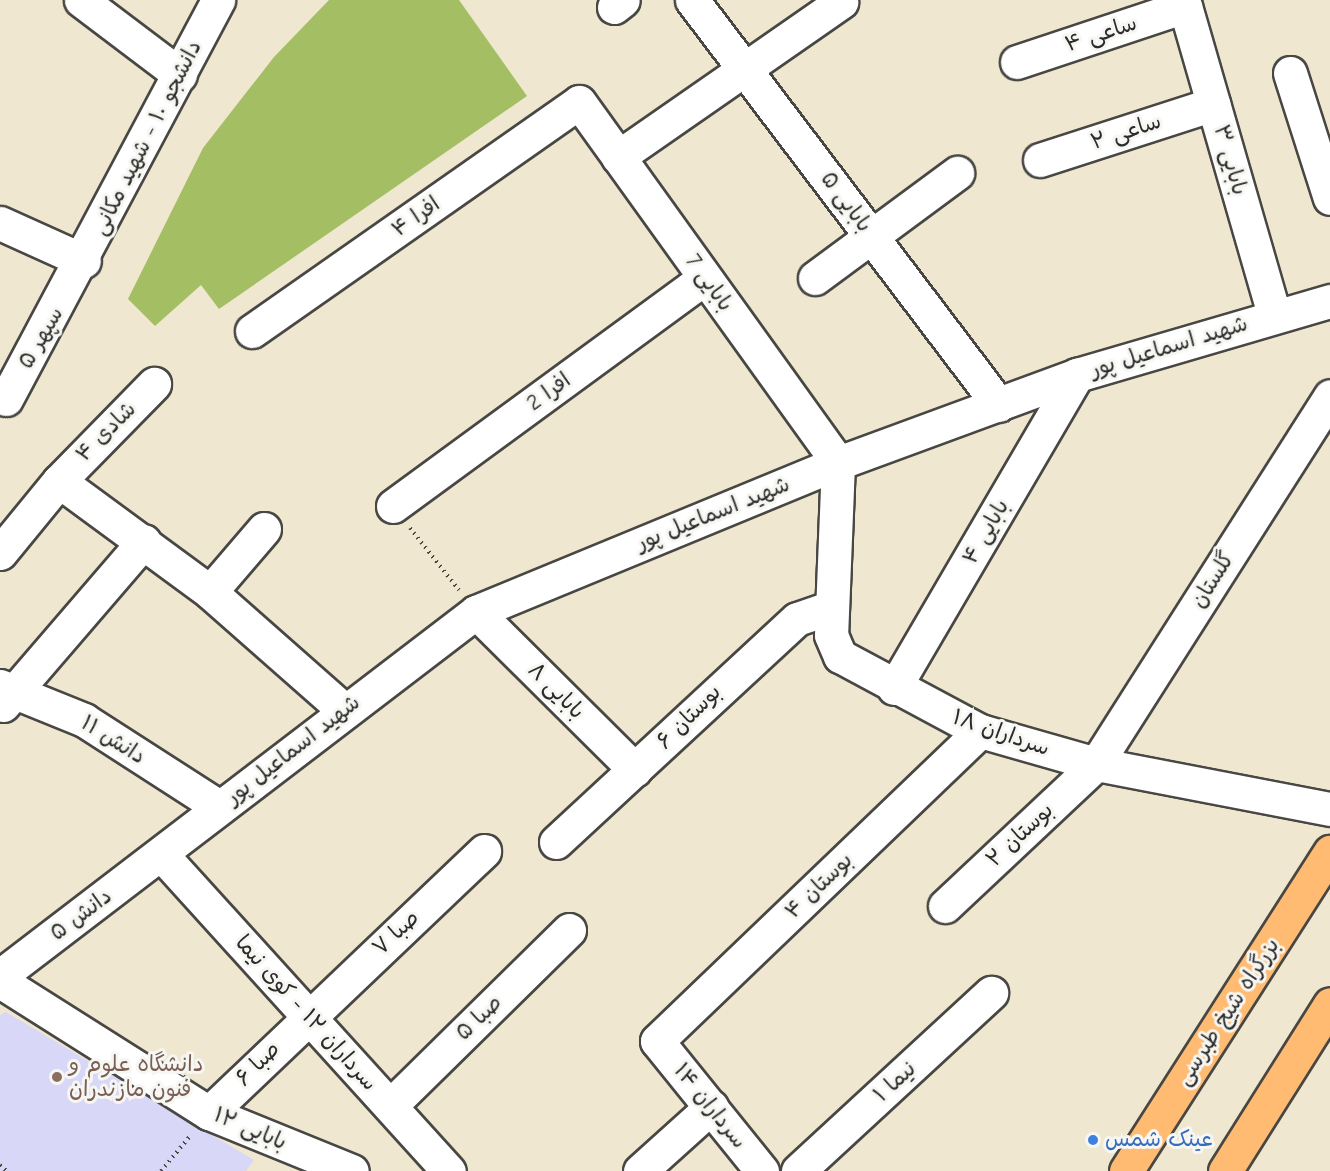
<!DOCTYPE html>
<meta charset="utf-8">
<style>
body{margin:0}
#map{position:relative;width:1330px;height:1171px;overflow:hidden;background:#efe7cf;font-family:"Comic Neue","Playpen Sans Arabic",sans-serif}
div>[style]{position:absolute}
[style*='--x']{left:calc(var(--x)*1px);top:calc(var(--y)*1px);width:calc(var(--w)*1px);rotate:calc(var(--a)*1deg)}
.built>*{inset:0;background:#d9d7f8}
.green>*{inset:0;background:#a4be64}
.path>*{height:4px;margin-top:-2px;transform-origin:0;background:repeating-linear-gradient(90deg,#484744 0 1.5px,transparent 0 6px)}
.roads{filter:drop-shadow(2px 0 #484744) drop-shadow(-2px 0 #484744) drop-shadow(0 2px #484744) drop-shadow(0 -2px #484744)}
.minor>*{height:33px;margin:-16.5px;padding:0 16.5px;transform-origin:16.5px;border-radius:16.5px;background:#fff}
.highway>*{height:33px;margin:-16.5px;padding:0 16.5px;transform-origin:16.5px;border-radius:16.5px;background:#ffbb71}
.dots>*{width:16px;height:16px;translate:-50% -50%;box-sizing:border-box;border:3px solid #f6f6f2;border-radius:50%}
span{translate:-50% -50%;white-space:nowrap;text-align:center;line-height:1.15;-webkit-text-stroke:6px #f6f6f2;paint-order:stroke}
.street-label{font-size:22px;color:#2b2b2b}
.education-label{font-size:22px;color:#785e54}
.left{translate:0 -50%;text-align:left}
.shop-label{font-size:22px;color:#366cbe}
</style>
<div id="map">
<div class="built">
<i style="clip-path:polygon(6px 1012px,217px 1138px,254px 1160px,246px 1171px,0 1171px,0 1015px)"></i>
</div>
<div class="green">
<i style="clip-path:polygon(329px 0,459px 0,527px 96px,219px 309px,201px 285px,155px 326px,128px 299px,203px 148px,274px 57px)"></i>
</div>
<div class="path">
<i style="--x:410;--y:528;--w:79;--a:51.7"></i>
<i style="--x:0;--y:1165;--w:9;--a:41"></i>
<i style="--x:161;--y:1171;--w:47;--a:-50.2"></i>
</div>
<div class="roads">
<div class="minor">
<i style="--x:81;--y:0;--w:124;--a:37.1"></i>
<i style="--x:692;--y:0;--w:508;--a:52.84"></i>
<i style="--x:614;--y:7;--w:11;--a:-38"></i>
<i style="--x:1017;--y:62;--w:177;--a:-18.4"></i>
<i style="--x:1185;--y:6;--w:322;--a:73.9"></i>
<i style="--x:1290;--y:73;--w:131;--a:72.3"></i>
<i style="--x:618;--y:157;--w:272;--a:-34.8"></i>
<i style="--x:1040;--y:160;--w:182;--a:-17.9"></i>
<i style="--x:0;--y:223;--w:92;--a:24.3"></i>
<i style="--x:815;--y:278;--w:177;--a:-36.5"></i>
<i style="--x:252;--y:331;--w:399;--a:-35"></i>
<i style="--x:579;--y:102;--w:444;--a:54.3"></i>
<i style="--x:838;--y:463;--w:172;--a:92.3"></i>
<i style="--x:831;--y:635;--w:23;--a:67"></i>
<i style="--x:840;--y:656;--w:159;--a:28.2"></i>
<i style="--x:980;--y:731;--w:121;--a:15.9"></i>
<i style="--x:1096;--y:764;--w:238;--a:10.9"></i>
<i style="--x:6;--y:399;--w:452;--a:-62"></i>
<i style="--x:59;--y:481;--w:187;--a:36.3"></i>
<i style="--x:210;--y:592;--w:179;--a:41.4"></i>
<i style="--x:393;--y:506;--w:386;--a:-36.2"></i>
<i style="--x:0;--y:553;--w:93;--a:-50.7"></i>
<i style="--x:59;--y:481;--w:136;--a:-45.6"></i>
<i style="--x:210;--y:592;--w:83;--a:-49.4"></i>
<i style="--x:476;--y:612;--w:224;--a:44.8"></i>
<i style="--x:0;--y:686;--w:91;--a:22"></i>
<i style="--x:84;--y:720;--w:161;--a:32.8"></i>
<i style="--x:894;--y:688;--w:363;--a:-59.7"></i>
<i style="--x:3;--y:705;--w:216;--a:-49.3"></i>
<i style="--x:556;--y:842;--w:328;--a:-42.8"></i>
<i style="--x:797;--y:619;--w:36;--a:-19"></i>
<i style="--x:162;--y:855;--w:427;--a:47.8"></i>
<i style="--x:945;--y:906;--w:207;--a:-43.2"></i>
<i style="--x:1096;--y:764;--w:436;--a:-57.5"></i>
<i style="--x:0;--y:976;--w:599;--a:-37.41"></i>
<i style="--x:476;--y:612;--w:391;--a:-22.4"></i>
<i style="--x:838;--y:463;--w:255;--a:-20.2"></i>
<i style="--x:1077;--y:375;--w:264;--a:-16.3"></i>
<i style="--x:0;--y:981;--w:247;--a:32.3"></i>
<i style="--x:209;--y:1113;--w:154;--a:22.1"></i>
<i style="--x:390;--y:1106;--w:251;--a:-44.5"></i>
<i style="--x:209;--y:1113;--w:380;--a:-43.6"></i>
<i style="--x:640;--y:1171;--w:96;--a:-42"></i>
<i style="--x:762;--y:1171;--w:167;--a:-128.9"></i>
<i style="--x:657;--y:1041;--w:448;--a:-43.8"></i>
<i style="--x:798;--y:1171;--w:263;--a:-42.7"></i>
</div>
<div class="highway">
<i style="--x:1126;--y:1171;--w:379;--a:-57.4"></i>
<i style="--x:1225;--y:1171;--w:197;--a:-57.8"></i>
</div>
</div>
<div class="dots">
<i style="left:57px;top:1077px;background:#8d6e63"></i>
<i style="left:1093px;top:1140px;background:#3f7fe0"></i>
</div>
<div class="street-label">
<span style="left:1101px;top:34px;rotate:-18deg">ساعی ۴</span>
<span style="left:1126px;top:132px;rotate:-18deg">ساعی ۲</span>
<span style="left:147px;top:138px;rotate:-63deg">دانشجو ۱۰ - شهید مکانی</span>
<span style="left:1230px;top:160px;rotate:74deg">بابایی ۳</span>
<span style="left:846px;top:202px;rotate:53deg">بابایی ۵</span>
<span style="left:416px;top:217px;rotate:-35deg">افرا ۴</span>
<span style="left:709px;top:283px;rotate:54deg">بابایی 7</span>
<span style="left:41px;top:338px;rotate:-60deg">سپهر ۵</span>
<span style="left:1169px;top:347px;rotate:-17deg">شهید اسماعیل پور</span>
<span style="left:549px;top:392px;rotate:-36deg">افرا 2</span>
<span style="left:106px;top:432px;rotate:-45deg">شادی ۴</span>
<span style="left:713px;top:514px;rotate:-22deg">شهید اسماعیل پور</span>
<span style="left:986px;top:532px;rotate:-60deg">بابایی ۴</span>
<span style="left:1213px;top:580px;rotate:-58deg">گلستان</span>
<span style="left:556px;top:691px;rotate:45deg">بابایی ۸</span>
<span style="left:689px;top:717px;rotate:-45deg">بوستان ۶</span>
<span style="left:1001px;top:733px;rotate:19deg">سرداران ۱۸</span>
<span style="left:113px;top:740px;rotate:32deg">دانش ۱۱</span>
<span style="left:293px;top:750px;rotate:-38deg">شهید اسماعیل پور</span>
<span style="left:1020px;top:835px;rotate:-43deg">بوستان ۲</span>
<span style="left:819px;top:886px;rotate:-44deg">بوستان ۴</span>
<span style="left:81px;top:915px;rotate:-37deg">دانش ۵</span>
<span style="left:396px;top:933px;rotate:-43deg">صبا ۷</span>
<span style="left:1228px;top:1012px;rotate:-57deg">بزرگراه شیخ طبرسی</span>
<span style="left:306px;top:1013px;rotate:48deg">سرداران ۱۲ - کوی نیما</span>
<span style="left:479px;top:1018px;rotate:-44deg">صبا ۵</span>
<span style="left:258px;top:1064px;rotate:-45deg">صبا ۶</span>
<span style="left:895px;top:1082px;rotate:-43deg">نیما ۱</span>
<span style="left:710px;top:1106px;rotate:51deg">سرداران ۱۴</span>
<span style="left:250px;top:1129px;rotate:23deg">بابایی ۱۲</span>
</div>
<div class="education-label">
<span class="left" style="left:69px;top:1077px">دانشگاه علوم و<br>فنون مازندران</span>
</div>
<div class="shop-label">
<span class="left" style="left:1105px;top:1140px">عینک شمس</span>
</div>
</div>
